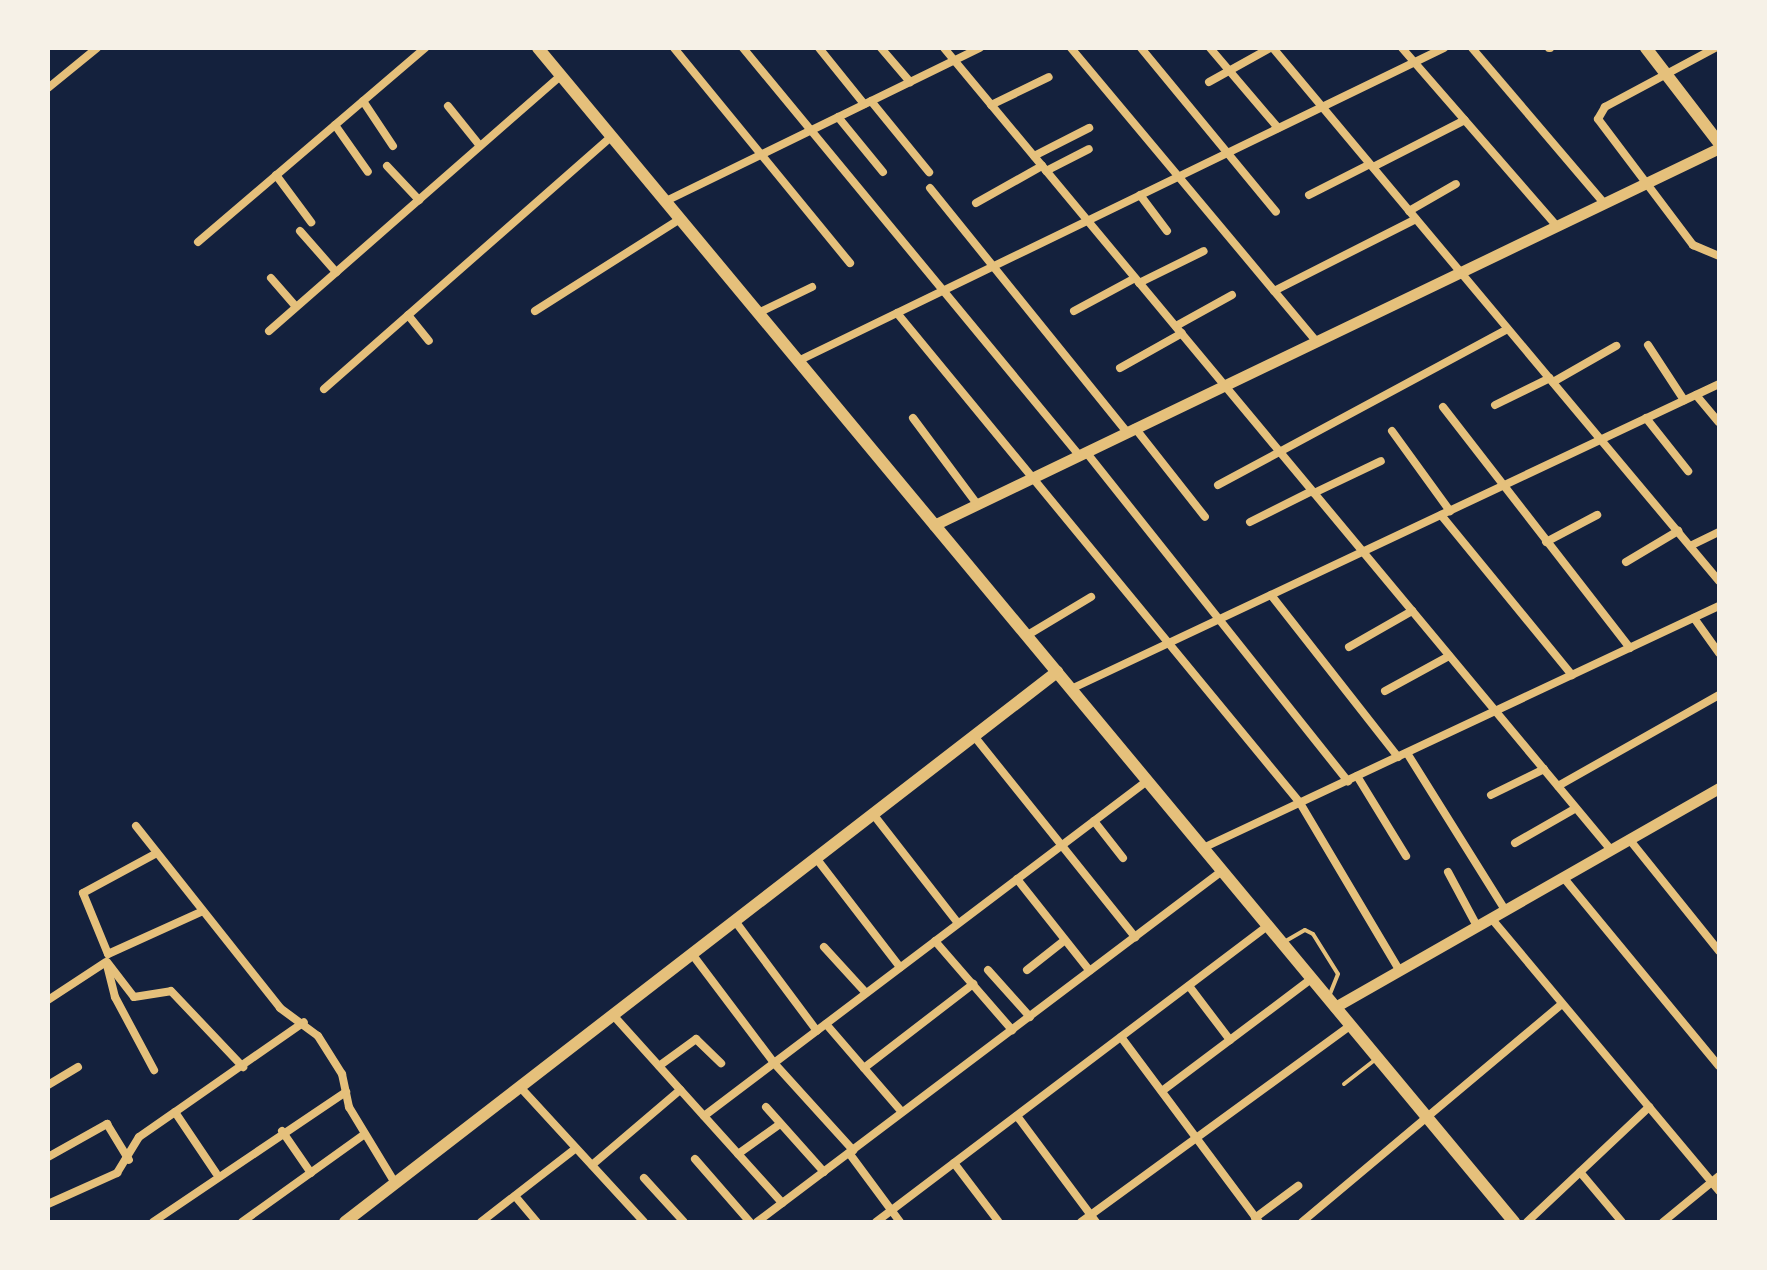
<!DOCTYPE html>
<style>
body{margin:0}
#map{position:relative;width:1767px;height:1270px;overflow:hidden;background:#14213d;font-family:"Fira Sans",sans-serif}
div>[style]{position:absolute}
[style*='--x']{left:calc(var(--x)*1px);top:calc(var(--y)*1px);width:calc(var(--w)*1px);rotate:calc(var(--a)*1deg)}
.service>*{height:4px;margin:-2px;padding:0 2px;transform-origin:2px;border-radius:2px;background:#e5c07b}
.minor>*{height:8px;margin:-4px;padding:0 4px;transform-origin:4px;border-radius:4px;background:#e5c07b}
.tertiary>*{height:11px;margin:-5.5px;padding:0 5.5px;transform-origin:5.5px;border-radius:5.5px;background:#e5c07b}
.secondary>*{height:12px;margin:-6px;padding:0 6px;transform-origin:6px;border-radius:6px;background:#e5c07b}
span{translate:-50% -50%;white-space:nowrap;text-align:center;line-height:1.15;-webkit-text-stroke:6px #f6f1e7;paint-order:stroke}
.frame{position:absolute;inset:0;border:50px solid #f6f1e7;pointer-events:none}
</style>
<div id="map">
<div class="service">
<i style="--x:1284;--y:942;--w:24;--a:-30"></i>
<i style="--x:1305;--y:930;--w:9;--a:27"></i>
<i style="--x:1313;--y:934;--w:47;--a:58"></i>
<i style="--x:1338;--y:974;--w:22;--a:112"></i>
<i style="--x:1344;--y:1084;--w:39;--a:-38"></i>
</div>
<div class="minor">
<i style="--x:674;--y:48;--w:278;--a:50.7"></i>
<i style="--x:743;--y:48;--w:528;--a:50.46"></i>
<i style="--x:819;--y:48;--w:72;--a:51.2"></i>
<i style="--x:881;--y:48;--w:45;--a:49.5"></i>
<i style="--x:944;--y:48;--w:1043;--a:50.25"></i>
<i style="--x:1071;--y:48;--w:382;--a:50.1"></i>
<i style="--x:1141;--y:48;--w:212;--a:50.5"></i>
<i style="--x:1210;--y:48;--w:105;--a:49.6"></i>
<i style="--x:1273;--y:48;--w:695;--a:50.08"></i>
<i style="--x:1402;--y:48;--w:236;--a:49"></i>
<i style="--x:1472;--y:48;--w:204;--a:49.6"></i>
<i style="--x:1549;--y:48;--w:1;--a:0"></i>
<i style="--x:1715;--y:48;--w:125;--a:151.8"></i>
<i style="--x:1605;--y:107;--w:14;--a:120"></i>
<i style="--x:1598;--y:119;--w:158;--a:53"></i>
<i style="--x:1693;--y:245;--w:28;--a:23"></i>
<i style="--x:1209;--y:82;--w:70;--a:-29.1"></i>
<i style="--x:48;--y:88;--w:63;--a:-39.2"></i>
<i style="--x:363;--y:101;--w:54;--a:56.3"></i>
<i style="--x:871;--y:101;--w:92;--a:50.8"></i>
<i style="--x:991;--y:105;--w:64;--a:-25.8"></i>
<i style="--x:448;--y:106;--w:51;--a:51.3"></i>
<i style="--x:838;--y:117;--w:71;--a:50.7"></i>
<i style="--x:335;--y:125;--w:57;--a:54.9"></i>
<i style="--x:1034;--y:156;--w:62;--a:-27"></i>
<i style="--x:387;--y:166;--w:47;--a:46.7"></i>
<i style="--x:1373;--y:167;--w:103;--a:-27.1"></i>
<i style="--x:1046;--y:171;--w:48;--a:-27.1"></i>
<i style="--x:276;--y:175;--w:59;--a:53.3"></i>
<i style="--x:930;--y:188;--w:314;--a:51.1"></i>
<i style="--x:1140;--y:195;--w:45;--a:53.1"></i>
<i style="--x:1309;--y:195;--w:68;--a:-26.9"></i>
<i style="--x:666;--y:201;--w:349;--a:-26"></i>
<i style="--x:976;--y:203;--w:76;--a:-29.3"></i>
<i style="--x:1409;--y:211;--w:54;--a:-29.9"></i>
<i style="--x:300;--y:231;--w:55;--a:48.7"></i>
<i style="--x:198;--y:242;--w:299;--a:-40.5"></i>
<i style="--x:271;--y:278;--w:38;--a:49"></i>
<i style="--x:1139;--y:283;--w:72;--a:-26.2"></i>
<i style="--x:1274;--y:291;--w:159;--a:-26.9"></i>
<i style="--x:535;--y:311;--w:172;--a:-32.4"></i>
<i style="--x:1074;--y:311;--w:69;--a:-28.4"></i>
<i style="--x:758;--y:313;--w:60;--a:-25.7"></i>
<i style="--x:897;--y:313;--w:634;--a:50.56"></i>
<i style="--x:1300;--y:803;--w:194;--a:59.3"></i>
<i style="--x:408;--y:315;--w:33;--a:51"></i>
<i style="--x:1176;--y:326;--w:64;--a:-29"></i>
<i style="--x:269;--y:331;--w:388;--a:-41.2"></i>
<i style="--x:1648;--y:345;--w:66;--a:56.8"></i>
<i style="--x:798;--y:361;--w:718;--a:-25.85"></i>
<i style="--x:1120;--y:368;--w:71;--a:-29.4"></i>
<i style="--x:1553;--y:382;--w:73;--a:-29.7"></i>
<i style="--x:324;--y:389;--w:383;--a:-41.3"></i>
<i style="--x:1696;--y:395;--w:35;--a:50"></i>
<i style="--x:1495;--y:405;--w:61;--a:-26.1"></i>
<i style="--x:1443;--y:407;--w:305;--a:52.2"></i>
<i style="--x:913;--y:418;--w:107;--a:53.3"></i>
<i style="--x:1646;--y:418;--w:68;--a:51.6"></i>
<i style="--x:1135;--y:428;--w:113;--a:51.8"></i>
<i style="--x:1392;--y:431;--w:99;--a:54.1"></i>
<i style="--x:1086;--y:452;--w:421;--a:51.5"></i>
<i style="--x:1218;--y:485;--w:329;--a:-28.3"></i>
<i style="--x:1314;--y:493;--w:74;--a:-25.5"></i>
<i style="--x:1441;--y:515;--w:207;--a:50.7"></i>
<i style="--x:1250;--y:522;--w:69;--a:-26.6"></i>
<i style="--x:1546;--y:542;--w:58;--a:-27.9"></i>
<i style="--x:1690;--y:546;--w:32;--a:-26"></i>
<i style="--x:1626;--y:562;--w:61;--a:-30.8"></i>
<i style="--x:1271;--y:595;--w:206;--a:51.9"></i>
<i style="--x:1694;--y:618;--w:43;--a:54.5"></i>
<i style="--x:1026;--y:636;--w:76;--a:-31"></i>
<i style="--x:1349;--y:647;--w:73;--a:-29.7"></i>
<i style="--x:1071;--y:689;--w:716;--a:-25.21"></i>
<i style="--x:1385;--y:691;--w:73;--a:-28.7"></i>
<i style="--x:974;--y:736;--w:258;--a:51.3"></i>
<i style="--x:1407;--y:753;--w:185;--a:58"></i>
<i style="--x:1357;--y:776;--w:94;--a:58.5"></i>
<i style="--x:1558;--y:786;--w:185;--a:-29.5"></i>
<i style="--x:1491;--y:795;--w:59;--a:-26.1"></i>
<i style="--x:873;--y:814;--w:138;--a:52.1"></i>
<i style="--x:1094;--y:821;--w:47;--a:51.9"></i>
<i style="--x:136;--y:826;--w:232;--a:51.6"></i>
<i style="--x:280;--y:1008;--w:47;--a:36.4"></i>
<i style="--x:318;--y:1036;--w:45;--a:57.7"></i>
<i style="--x:342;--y:1074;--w:34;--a:78"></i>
<i style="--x:349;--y:1107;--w:89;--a:58.8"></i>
<i style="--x:1629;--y:839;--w:144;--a:51.2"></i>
<i style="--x:1515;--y:843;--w:70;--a:-29.8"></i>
<i style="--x:1203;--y:848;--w:570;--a:-25.13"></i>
<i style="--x:816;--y:858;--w:138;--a:52.4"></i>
<i style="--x:1448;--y:872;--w:61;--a:61.8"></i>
<i style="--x:1563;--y:877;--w:245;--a:50.5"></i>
<i style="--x:1017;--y:879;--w:117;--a:51.6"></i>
<i style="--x:1491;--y:918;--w:356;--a:50.1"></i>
<i style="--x:735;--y:921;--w:137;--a:53.3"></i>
<i style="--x:935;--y:941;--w:118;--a:49.1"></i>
<i style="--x:824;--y:947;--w:62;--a:47.6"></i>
<i style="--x:108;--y:954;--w:66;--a:-112.3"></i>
<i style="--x:83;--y:893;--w:84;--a:-28.4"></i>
<i style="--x:108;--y:954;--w:104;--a:-24.4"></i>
<i style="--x:692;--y:954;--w:136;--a:53"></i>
<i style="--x:774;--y:1063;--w:118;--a:47.8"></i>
<i style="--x:107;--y:962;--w:44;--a:52.4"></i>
<i style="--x:134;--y:997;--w:37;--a:-9"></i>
<i style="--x:171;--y:991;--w:105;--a:46.5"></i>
<i style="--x:107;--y:965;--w:33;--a:76"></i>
<i style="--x:115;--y:997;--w:83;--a:61.9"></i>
<i style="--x:988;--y:970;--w:63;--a:48.2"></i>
<i style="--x:1027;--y:970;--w:48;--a:-38.3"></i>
<i style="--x:1189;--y:986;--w:68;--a:52.8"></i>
<i style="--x:48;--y:1000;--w:69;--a:-33.2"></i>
<i style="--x:613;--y:1015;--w:253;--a:48"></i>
<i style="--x:826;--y:1024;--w:116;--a:49.2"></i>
<i style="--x:1121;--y:1037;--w:231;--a:53.3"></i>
<i style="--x:659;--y:1066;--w:46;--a:-36.1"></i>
<i style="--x:696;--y:1039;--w:35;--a:44"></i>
<i style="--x:864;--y:1068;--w:138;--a:-37.6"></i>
<i style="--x:48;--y:1085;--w:35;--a:-31"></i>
<i style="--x:520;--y:1087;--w:183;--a:47.4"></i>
<i style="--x:1162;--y:1091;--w:186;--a:-36.9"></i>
<i style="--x:766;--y:1107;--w:87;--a:48.3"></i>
<i style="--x:704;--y:1116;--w:555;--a:-37.1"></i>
<i style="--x:1017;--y:1116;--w:132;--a:53.3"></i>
<i style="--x:282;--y:1131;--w:51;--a:55.4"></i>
<i style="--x:849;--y:1153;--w:86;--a:53.5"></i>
<i style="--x:738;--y:1154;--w:52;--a:-35.5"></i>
<i style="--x:48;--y:1157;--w:68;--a:-29.2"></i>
<i style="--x:107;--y:1124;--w:42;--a:58.6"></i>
<i style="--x:695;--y:1159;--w:84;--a:48.9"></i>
<i style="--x:954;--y:1163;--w:73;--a:52.8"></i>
<i style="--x:592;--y:1165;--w:116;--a:-40.4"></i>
<i style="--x:1580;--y:1172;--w:65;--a:50"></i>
<i style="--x:216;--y:1173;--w:73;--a:-123.9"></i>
<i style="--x:175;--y:1112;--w:157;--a:-34.9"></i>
<i style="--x:644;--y:1178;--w:59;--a:47.7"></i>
<i style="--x:515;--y:1196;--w:34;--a:50"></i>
<i style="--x:48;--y:1204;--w:76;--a:-24.2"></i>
<i style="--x:117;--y:1173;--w:42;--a:-58.6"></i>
<i style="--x:139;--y:1137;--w:44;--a:-34.8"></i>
<i style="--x:1255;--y:1218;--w:54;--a:-36.7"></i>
<i style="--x:153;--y:1222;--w:233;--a:-34"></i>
<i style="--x:242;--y:1222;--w:151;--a:-35.6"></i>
<i style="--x:481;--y:1222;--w:120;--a:-37.9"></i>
<i style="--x:757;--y:1222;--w:583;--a:-37.05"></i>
<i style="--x:876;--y:1222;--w:491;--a:-37.1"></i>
<i style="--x:1081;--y:1222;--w:333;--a:-36.1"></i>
<i style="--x:1302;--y:1222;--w:339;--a:-40"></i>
<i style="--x:1527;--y:1222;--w:168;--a:-43.3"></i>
<i style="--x:1663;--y:1222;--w:72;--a:-39.4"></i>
</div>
<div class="tertiary">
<i style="--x:934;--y:525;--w:871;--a:-25.65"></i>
<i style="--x:1335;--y:1007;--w:442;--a:-29.7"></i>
</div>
<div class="secondary">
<i style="--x:538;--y:48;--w:1527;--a:50.26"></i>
<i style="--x:1646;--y:48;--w:120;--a:52.5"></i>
<i style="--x:345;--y:1222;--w:900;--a:-37.69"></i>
</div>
<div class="frame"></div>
</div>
